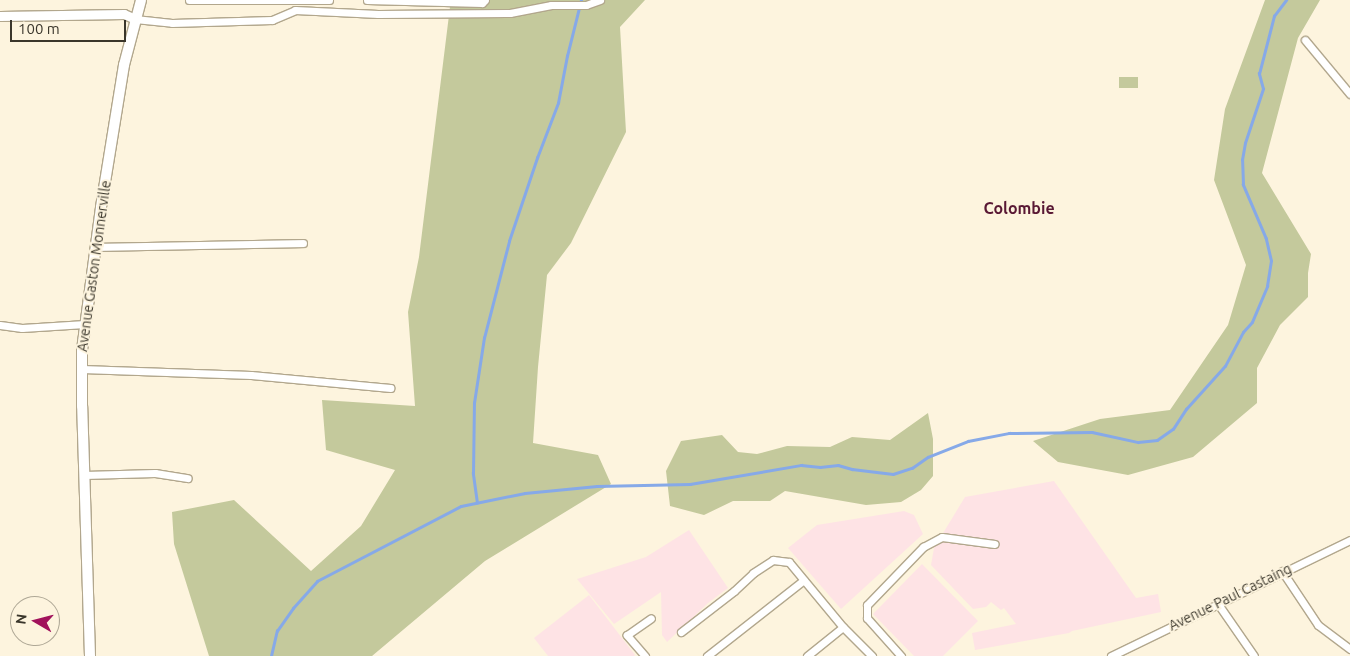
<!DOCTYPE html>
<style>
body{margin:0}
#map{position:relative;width:1350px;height:656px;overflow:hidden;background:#fdf4de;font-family:Ubuntu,sans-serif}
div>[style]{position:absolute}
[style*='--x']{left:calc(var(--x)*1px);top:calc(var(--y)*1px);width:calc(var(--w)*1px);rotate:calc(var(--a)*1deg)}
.education>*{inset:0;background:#fee3e5}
.green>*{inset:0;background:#c4c99c;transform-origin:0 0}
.stream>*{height:2.5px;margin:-1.25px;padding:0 1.25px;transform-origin:1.25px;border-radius:1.25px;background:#86a9e8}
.roads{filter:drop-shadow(1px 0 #b2a78d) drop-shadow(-1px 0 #b2a78d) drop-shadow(0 1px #b2a78d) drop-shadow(0 -1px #b2a78d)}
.street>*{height:7px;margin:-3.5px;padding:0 3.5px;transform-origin:3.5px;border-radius:3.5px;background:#fff}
.secondary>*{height:9px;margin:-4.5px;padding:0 4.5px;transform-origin:4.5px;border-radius:4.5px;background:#fff}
.primary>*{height:10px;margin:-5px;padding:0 5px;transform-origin:5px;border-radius:5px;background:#fff}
span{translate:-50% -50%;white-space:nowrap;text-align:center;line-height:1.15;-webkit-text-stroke:4px #fdf4de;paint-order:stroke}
.street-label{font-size:14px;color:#3a362b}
.quarter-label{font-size:16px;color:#591834;font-weight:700}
.north{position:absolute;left:10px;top:596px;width:50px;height:50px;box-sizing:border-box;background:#fdf4de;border:1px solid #afa896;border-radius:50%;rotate:278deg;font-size:14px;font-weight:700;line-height:20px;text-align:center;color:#3a362b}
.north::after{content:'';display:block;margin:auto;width:18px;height:22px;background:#a1125b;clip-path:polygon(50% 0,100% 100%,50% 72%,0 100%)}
.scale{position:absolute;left:10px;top:20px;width:116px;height:22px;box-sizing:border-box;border:2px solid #3a362b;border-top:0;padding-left:6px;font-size:15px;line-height:18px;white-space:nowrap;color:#3a362b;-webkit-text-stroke:4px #fdf4de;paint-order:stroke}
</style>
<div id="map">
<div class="education">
<i style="clip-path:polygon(1054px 481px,1136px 598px,1158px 594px,1161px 612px,1072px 631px,1069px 633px,975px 650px,972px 633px,1016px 624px,1004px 608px,1001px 610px,991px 602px,986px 607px,973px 609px,931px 565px,934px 548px,965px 497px)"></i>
<i style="clip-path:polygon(904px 511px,914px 515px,923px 534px,841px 609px,788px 548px,817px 525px)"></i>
<i style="clip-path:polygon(689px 530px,728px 588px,708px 603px,667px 642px,662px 635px,661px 592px,614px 624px,577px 579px,646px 557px)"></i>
<i style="clip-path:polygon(922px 564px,978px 621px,943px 656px,914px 656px,873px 614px)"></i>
<i style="clip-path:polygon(589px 595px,635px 655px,634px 656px,548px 656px,534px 638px)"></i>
</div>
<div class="green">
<i style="clip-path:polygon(431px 0,645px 0,620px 27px,626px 132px,571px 243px,547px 275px,538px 367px,533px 443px,598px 455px,611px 484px,485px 561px,372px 656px,209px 656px,174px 544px,172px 512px,234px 500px,311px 571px,361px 526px,395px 470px,326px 450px,322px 400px,415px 406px,408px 312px,419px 257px,450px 7px)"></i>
<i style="clip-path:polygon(1265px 0,1320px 0,1298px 38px,1262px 173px,1311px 254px,1308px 273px,1308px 297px,1280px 325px,1257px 368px,1257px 403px,1193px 457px,1128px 475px,1058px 462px,1033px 441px,1100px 419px,1170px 410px,1228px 325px,1246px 265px,1214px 180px,1225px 109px)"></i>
<i style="left:1138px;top:77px;width:11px;height:19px;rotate:90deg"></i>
<i style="clip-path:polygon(928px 413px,933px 439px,933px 476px,921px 490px,901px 502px,866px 505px,785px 491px,770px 501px,733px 501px,704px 515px,670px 506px,666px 471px,681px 441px,722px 435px,738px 452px,757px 454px,787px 446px,830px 447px,852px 437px,890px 440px)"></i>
</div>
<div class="stream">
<i style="--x:477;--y:503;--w:30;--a:-98"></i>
<i style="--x:473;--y:473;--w:70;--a:-89.2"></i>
<i style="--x:474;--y:403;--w:66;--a:-81.3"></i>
<i style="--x:484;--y:338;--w:100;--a:-75.5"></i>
<i style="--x:509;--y:241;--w:88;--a:-71.4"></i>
<i style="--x:537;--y:158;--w:59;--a:-69.1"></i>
<i style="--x:558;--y:103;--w:48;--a:-79.2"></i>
<i style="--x:567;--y:56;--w:58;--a:-76"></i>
<i style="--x:271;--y:656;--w:26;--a:-77"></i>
<i style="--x:277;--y:631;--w:28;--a:-55"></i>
<i style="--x:293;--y:608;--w:36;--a:-48"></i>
<i style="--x:317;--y:581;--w:162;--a:-27.5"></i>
<i style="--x:461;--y:506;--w:65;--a:-11.5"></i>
<i style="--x:525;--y:493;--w:72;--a:-5.6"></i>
<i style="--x:597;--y:486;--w:93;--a:-1.2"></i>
<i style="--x:690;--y:484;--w:113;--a:-9.7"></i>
<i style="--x:801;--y:465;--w:19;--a:6"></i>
<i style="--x:820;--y:467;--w:18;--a:-6"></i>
<i style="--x:838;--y:465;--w:15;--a:16"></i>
<i style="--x:852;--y:469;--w:41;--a:7"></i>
<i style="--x:893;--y:474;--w:20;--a:-18"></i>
<i style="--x:912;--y:468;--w:19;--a:-35"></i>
<i style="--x:928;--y:457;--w:43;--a:-21.8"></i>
<i style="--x:968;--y:441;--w:42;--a:-11"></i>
<i style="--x:1009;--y:433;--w:83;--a:-0.7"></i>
<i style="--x:1092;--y:432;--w:47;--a:12.3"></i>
<i style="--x:1138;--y:442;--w:19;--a:-6"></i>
<i style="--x:1157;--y:440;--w:19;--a:-35"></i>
<i style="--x:1173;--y:429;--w:24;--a:-57"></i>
<i style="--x:1186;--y:409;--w:58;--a:-47.8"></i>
<i style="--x:1225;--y:366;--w:38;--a:-62"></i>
<i style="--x:1243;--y:332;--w:13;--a:-48"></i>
<i style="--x:1252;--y:322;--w:39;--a:-67"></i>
<i style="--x:1267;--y:286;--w:25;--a:-81"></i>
<i style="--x:1271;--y:261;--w:23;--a:-103"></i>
<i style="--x:1266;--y:239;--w:59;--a:-113.1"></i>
<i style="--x:1243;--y:185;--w:25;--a:-92"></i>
<i style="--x:1242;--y:160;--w:17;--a:-80"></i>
<i style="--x:1245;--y:143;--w:57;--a:-71.6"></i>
<i style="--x:1263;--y:89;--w:16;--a:-105"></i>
<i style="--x:1259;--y:74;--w:60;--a:-75.5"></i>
<i style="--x:1274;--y:16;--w:20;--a:-53"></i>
</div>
<div class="roads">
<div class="street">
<i style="--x:189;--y:0;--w:140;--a:0"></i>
<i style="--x:367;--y:0;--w:115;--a:1.5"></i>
<i style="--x:482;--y:3;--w:4;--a:-45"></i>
<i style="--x:135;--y:19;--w:37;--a:6"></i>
<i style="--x:172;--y:23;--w:100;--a:-1.7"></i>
<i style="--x:272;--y:20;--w:25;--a:-23"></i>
<i style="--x:295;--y:10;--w:83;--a:2.8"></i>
<i style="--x:378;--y:14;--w:132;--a:-0.4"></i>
<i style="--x:510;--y:13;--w:42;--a:-11"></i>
<i style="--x:551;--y:5;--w:35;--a:0"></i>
<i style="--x:586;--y:5;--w:15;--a:-20"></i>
<i style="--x:1305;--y:40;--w:70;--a:50.2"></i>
<i style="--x:96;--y:247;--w:207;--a:-1.1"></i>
<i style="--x:0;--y:325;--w:22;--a:8"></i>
<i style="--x:22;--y:328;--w:63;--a:-3.6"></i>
<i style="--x:82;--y:369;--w:169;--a:2"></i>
<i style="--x:251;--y:375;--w:140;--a:5.3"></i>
<i style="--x:84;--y:475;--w:71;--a:-1.6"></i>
<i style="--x:155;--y:473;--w:33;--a:9"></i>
<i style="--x:1282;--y:571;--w:65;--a:56.3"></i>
<i style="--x:1318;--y:625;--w:40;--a:37"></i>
<i style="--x:1218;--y:604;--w:63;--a:55.3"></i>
<i style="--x:681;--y:632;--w:67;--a:-37.7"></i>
<i style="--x:734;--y:591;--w:26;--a:-43"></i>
<i style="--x:753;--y:573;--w:24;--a:-33"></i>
<i style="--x:773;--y:560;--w:16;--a:7"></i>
<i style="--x:789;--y:562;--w:85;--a:50.3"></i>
<i style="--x:843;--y:627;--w:41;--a:45"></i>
<i style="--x:645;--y:656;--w:28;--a:-131"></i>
<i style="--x:627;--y:635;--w:29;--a:-35"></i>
<i style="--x:707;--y:656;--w:123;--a:-38.1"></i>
<i style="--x:807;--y:656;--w:46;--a:-38.9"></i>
<i style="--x:901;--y:656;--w:51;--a:-131.8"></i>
<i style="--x:867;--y:618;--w:13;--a:-90"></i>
<i style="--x:867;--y:605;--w:81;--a:-46"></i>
<i style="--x:923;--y:547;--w:21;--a:-28"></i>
<i style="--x:942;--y:537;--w:53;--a:7.5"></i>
<i style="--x:1111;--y:656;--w:266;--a:-25.9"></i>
</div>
<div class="secondary">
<i style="--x:0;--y:16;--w:124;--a:-0.9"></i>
<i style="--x:124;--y:14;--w:12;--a:24"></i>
</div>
<div class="primary">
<i style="--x:90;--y:656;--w:250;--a:-91.8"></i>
<i style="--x:82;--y:406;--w:56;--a:-90"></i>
<i style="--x:82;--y:350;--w:144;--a:-82.4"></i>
<i style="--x:101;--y:207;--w:144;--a:-80.8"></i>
<i style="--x:124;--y:65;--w:67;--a:-75.3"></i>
</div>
</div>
<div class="street-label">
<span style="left:94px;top:266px;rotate:-82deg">Avenue Gaston Monnerville</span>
<span style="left:1230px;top:597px;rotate:-26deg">Avenue Paul Castaing</span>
</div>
<div class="quarter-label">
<span style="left:1019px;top:208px">Colombie</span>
</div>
<div class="north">N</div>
<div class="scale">100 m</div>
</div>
